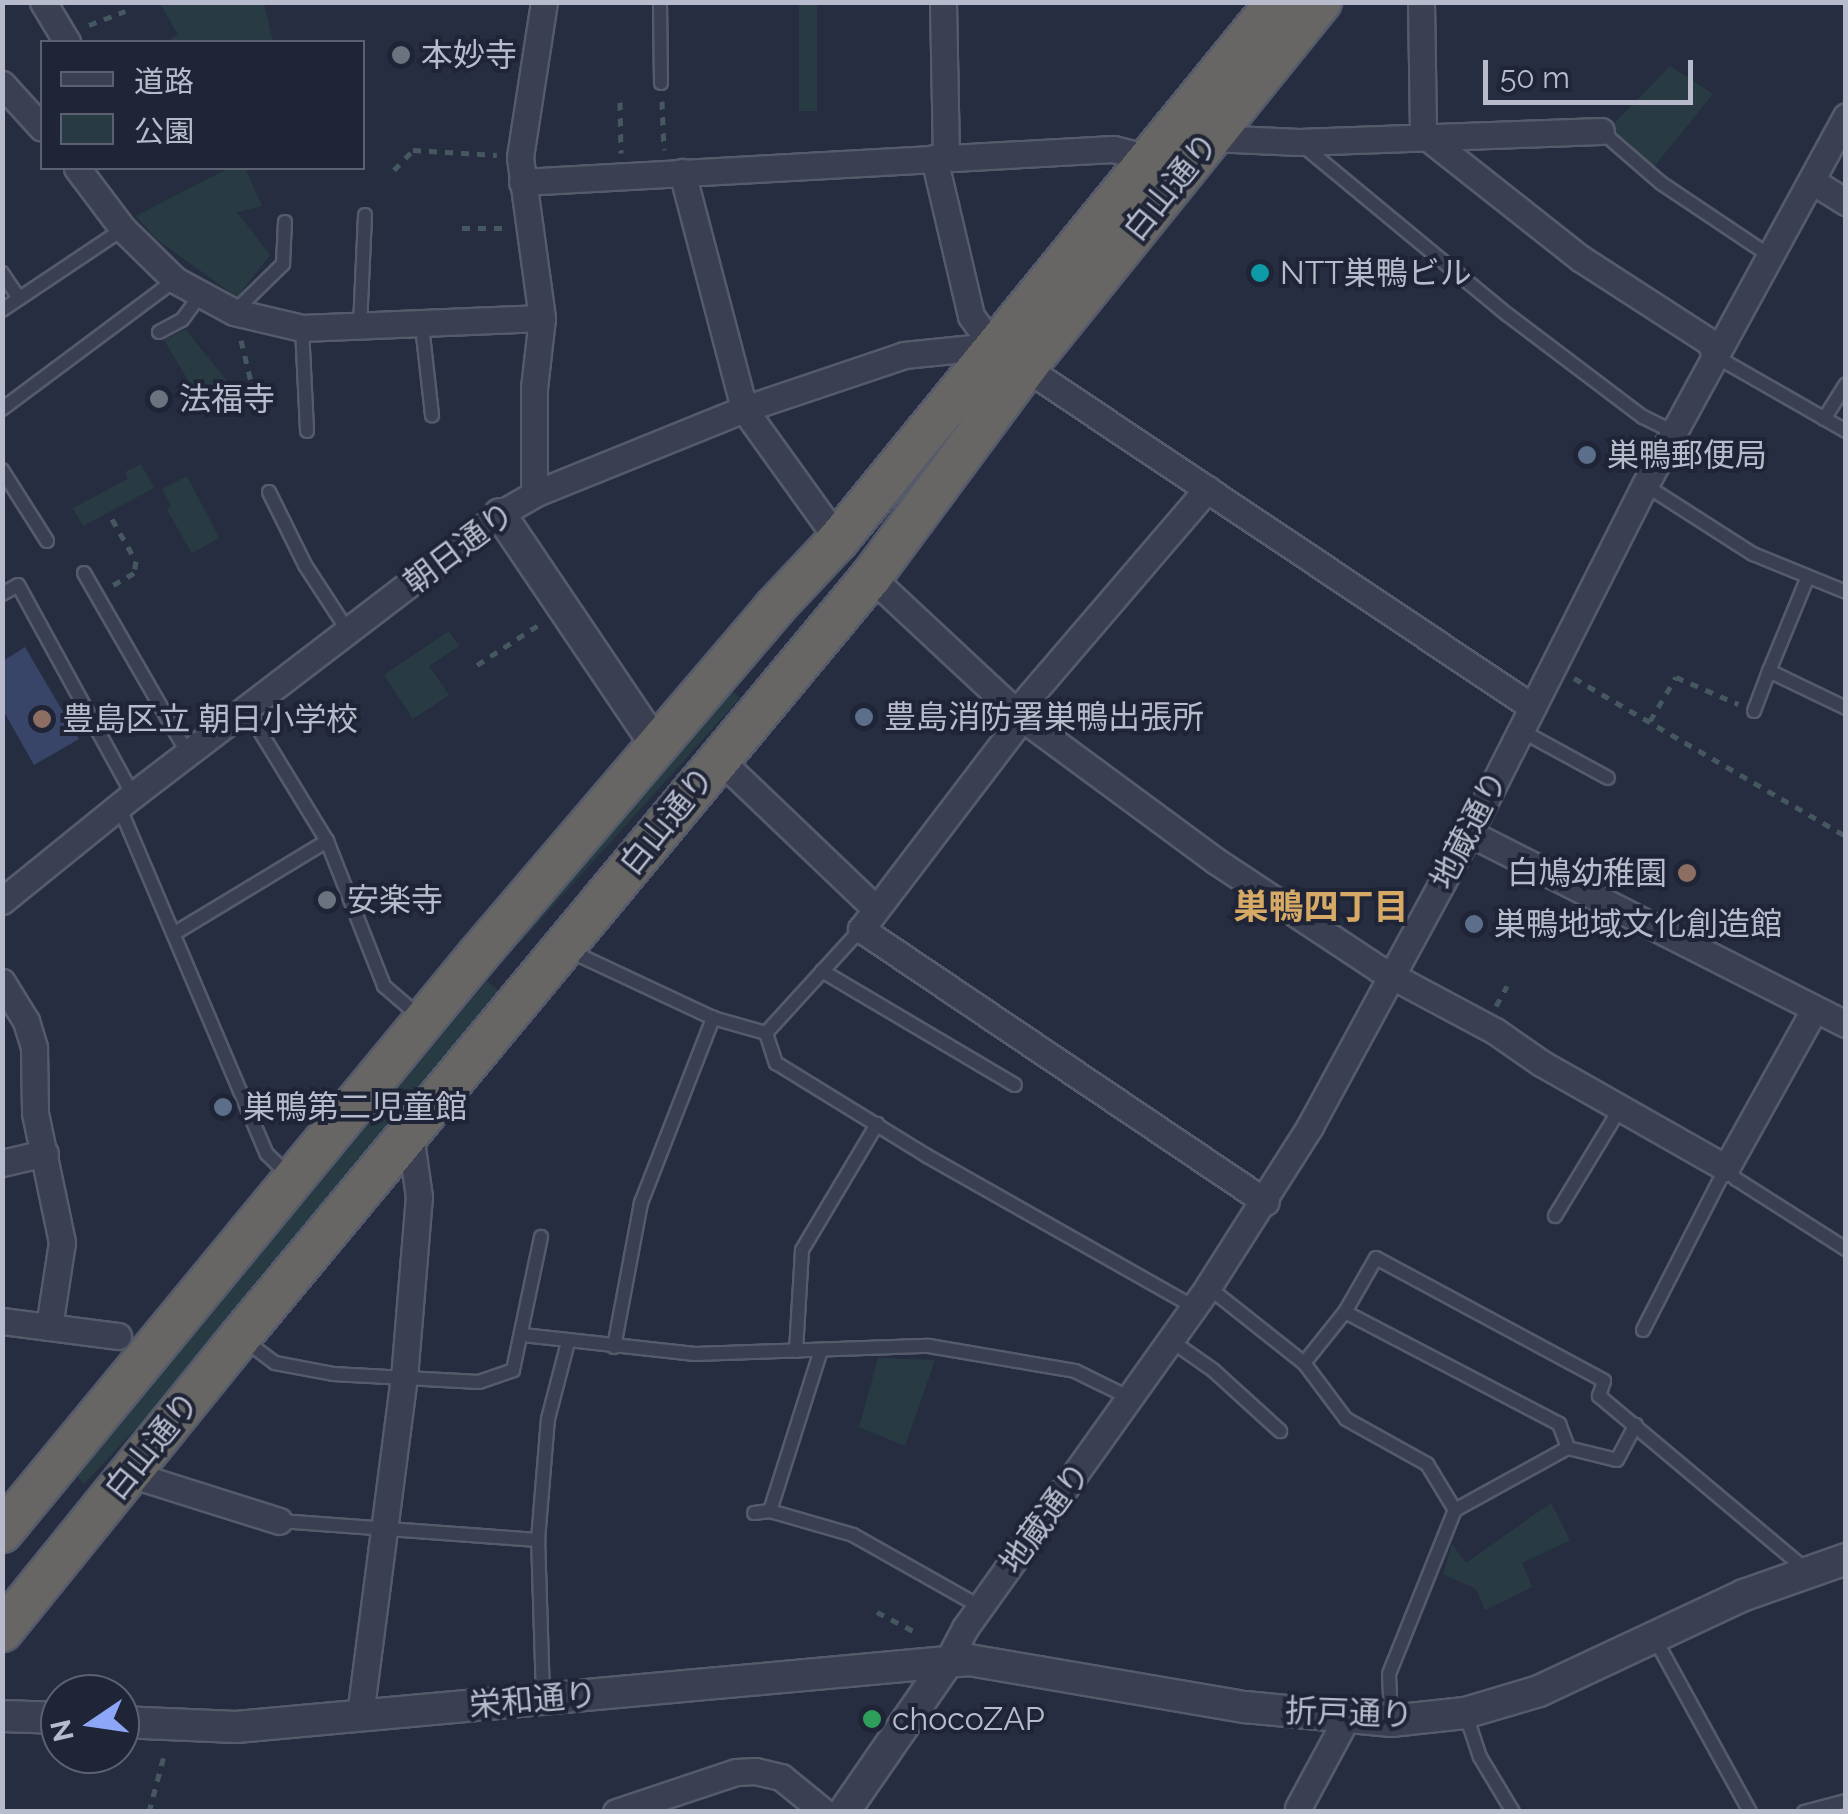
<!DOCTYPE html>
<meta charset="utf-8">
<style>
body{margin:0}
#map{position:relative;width:1848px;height:1814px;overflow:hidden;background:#262d41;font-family:Raleway,"Noto Sans JP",sans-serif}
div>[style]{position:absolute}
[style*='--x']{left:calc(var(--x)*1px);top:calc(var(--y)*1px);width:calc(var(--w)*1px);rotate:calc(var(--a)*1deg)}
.green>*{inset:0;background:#283b42;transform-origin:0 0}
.water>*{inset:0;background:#394568}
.path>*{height:5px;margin-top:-2.5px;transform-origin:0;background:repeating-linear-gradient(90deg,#46585f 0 8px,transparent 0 16px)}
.roads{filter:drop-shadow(2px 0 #555b6b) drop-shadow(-2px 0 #555b6b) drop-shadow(0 2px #555b6b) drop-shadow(0 -2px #555b6b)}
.service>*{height:12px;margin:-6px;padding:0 6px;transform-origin:6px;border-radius:6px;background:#3a4051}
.minor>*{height:25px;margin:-12.5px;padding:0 12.5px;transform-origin:12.5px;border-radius:12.5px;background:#3a4051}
.tertiary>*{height:30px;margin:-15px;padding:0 15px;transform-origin:15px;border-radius:15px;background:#3a4051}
.trunk>*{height:40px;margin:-20px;padding:0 20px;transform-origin:20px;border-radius:20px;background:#686664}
.dots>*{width:28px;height:28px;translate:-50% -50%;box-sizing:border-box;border:5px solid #1f2536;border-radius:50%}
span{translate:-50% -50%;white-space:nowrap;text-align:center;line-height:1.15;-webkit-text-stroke:8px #1f2536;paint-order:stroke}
.poi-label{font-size:32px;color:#b7bbcb}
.left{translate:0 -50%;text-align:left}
.right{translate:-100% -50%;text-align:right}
.street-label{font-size:32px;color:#b7bbcb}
.neighbourhood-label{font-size:35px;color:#d6a966;font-weight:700}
.frame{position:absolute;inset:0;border:5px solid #b7bbcb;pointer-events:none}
.legend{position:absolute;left:40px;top:40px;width:325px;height:130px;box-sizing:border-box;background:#1f2536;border:2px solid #5c6172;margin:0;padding:12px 18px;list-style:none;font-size:30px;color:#b7bbcb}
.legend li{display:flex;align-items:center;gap:20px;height:50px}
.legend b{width:50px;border:2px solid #5c6172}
.north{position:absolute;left:40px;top:1674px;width:100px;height:100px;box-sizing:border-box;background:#1f2536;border:2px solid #5c6172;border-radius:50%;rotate:257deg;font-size:28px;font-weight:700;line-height:40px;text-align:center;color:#b7bbcb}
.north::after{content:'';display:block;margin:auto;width:35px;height:45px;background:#8ea6f8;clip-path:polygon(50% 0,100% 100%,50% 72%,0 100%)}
.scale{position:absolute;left:1483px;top:60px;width:210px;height:45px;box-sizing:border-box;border:5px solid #b7bbcb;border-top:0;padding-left:12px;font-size:30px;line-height:35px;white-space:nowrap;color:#b7bbcb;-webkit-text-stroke:8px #1f2536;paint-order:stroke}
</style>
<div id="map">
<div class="green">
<i style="clip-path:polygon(160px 3px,264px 3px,273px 42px,165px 42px,178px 35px)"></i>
<i style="left:799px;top:3px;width:18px;height:108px"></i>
<i style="clip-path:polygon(1670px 66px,1713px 94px,1653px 168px,1610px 128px)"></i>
<i style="clip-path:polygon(229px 168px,245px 168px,262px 206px,237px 212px,270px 255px,237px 297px,155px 238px,136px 216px)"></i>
<i style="clip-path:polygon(185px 329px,232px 387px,204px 407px,164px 340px)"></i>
<i style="clip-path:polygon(141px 464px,154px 488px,83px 526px,73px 508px,128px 479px,125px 472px)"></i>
<i style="clip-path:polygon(187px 476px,219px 538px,192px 553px,167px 510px,171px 506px,162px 489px)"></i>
<i style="clip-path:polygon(449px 631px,459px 646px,429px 666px,449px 695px,413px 719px,384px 675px)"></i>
<i style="left:729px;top:688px;width:15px;height:330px;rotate:42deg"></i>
<i style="clip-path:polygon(487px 981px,498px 990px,142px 1422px,84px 1484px,77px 1476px)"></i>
<i style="clip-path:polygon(878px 1358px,935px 1360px,905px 1446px,859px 1427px)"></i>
<i style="clip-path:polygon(1551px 1503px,1570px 1540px,1522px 1563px,1532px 1587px,1485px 1610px,1476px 1589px,1443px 1574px,1452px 1544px,1466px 1563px)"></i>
</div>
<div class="water">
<i style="clip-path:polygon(25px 647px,79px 739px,34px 765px,3px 710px,3px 661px)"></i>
</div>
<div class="path">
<i style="--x:89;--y:25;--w:39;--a:-21"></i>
<i style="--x:662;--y:101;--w:49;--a:87.7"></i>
<i style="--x:620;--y:102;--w:51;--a:88.9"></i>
<i style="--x:394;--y:170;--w:28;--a:-46"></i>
<i style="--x:413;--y:150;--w:84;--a:3.4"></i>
<i style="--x:462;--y:228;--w:43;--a:0"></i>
<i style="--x:241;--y:340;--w:77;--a:76.5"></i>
<i style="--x:112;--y:519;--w:48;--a:60.3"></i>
<i style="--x:136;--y:561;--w:12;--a:99"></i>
<i style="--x:134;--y:573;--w:24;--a:150"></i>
<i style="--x:477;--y:665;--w:75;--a:-33.1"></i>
<i style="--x:1574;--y:678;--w:315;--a:30.2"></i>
<i style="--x:1650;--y:721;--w:51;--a:-59.4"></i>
<i style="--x:1676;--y:677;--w:68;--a:23.5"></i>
<i style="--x:1496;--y:1006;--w:23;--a:-61"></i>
<i style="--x:877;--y:1612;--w:47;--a:27.6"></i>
<i style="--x:149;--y:1812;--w:62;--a:-75.1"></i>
</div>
<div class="roads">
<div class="service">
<i style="--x:660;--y:2;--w:81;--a:89.3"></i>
<i style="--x:1601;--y:131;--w:79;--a:40.9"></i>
<i style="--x:1661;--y:183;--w:131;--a:33.8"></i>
<i style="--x:1301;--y:144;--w:268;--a:39.6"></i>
<i style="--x:1508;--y:315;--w:169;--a:37.1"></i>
<i style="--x:1643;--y:417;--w:34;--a:26"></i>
<i style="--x:2;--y:273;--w:30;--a:56"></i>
<i style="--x:2;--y:310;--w:146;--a:-33.8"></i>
<i style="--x:234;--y:312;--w:69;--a:-44.4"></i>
<i style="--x:283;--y:264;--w:42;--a:-87.3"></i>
<i style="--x:360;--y:326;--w:111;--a:-87.4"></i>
<i style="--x:422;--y:326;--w:90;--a:83.6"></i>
<i style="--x:302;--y:328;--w:103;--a:87.2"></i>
<i style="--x:159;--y:332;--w:26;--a:-28"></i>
<i style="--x:182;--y:320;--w:31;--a:-54"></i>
<i style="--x:1715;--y:356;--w:151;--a:29.8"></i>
<i style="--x:2;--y:409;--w:216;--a:-36.7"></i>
<i style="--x:1824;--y:419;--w:41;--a:-57.8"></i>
<i style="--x:2;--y:470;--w:84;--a:57.6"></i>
<i style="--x:1645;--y:485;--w:128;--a:32.6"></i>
<i style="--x:1753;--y:554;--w:100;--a:22.2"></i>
<i style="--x:269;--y:492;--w:81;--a:63.7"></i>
<i style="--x:305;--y:565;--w:79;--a:56.9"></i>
<i style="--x:84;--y:573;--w:209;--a:60.1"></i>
<i style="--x:1807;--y:579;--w:100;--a:112.4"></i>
<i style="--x:1769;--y:671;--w:85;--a:25.7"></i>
<i style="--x:2;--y:594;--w:18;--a:-29"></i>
<i style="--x:18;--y:585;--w:239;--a:61.3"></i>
<i style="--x:247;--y:710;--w:153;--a:58.6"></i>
<i style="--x:327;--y:841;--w:156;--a:68.5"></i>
<i style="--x:384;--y:986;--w:46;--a:40.6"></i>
<i style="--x:1754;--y:711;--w:43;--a:-69.4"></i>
<i style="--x:1520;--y:730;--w:100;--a:28.6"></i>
<i style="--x:119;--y:806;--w:378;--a:67"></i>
<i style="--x:267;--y:1154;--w:29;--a:44"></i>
<i style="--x:175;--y:933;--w:178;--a:-31.2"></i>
<i style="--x:570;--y:951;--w:158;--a:25.1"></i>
<i style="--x:713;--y:1018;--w:55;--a:15.8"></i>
<i style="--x:766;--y:1033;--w:32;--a:72"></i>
<i style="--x:776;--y:1063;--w:177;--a:31.6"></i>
<i style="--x:927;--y:1156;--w:307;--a:29.5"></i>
<i style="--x:822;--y:971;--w:224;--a:30.6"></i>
<i style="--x:766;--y:1033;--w:141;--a:-47.6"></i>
<i style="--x:1555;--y:1216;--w:127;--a:-58.8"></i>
<i style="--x:1208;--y:1287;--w:122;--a:38.4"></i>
<i style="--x:1304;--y:1363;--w:70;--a:53.1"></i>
<i style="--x:1346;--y:1419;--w:93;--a:29.1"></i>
<i style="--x:1427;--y:1464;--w:54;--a:58.7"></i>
<i style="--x:1345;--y:1312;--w:242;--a:27.6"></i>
<i style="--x:1559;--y:1424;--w:26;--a:69"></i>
<i style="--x:1643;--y:1330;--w:182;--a:-62.9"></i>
<i style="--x:1726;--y:1168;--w:15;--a:48"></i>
<i style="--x:1736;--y:1179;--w:130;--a:32.5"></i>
<i style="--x:523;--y:1335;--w:173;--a:6.3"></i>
<i style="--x:695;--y:1354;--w:234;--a:-2"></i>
<i style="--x:929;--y:1346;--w:148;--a:9.7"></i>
<i style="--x:1075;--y:1371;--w:61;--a:26.1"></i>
<i style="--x:243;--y:1339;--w:40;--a:37"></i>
<i style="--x:275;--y:1363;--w:59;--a:10.7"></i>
<i style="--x:333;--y:1374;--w:146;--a:3.1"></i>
<i style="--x:479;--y:1382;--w:36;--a:-19"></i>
<i style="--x:513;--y:1370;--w:136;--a:-78.1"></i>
<i style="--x:1170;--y:1340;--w:52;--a:34.9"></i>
<i style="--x:1213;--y:1370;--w:91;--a:42.3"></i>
<i style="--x:614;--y:1347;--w:147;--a:-79.4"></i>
<i style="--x:641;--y:1203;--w:199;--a:-68.7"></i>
<i style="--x:796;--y:1351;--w:101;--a:-86.6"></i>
<i style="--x:802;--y:1250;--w:147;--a:-59.2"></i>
<i style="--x:1304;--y:1363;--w:65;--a:-51.2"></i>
<i style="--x:1345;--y:1312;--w:62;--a:-60.1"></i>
<i style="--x:1376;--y:1258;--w:259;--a:28.3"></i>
<i style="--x:1604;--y:1381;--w:16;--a:108"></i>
<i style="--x:1599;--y:1396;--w:270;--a:40"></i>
<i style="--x:770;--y:1511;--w:169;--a:-72.4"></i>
<i style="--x:754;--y:1513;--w:16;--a:-7"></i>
<i style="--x:770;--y:1511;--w:86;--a:16.1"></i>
<i style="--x:853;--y:1535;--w:147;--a:29.4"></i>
<i style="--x:279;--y:1521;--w:260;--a:4.2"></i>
<i style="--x:1655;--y:1639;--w:197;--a:61.2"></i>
<i style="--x:543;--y:1696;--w:156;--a:-91.8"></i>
<i style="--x:538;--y:1540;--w:121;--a:-85.3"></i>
<i style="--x:548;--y:1419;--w:80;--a:-75.4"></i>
<i style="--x:1466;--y:1715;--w:44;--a:71.6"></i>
<i style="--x:1480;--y:1757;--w:64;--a:59"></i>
<i style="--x:1391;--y:1720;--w:46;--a:-92.5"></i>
<i style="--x:1389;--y:1674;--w:177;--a:-68.1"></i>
<i style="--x:1455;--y:1510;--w:129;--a:-28.8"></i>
<i style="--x:1568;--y:1448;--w:50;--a:13.8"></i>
<i style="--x:1617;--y:1460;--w:40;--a:-62"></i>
<i style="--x:1804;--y:1812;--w:43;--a:-14.7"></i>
</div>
<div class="minor">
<i style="--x:43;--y:2;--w:47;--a:59"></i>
<i style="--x:943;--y:2;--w:155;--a:88.9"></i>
<i style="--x:1421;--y:2;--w:132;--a:89.1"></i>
<i style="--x:1423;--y:134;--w:200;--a:38.3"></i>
<i style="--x:1580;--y:258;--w:155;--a:32.9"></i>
<i style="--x:1710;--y:342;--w:15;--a:70"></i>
<i style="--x:2;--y:84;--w:59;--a:47.7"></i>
<i style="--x:1211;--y:138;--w:88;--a:2.6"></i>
<i style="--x:1299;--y:142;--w:302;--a:-2.1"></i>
<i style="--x:934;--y:158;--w:162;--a:76.8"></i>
<i style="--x:971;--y:316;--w:37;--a:54"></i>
<i style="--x:993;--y:346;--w:649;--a:33.81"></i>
<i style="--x:77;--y:168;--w:76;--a:53"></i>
<i style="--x:123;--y:229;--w:73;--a:44.4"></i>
<i style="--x:175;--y:280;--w:67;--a:28.5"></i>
<i style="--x:234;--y:312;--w:70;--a:13.2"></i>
<i style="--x:302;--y:328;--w:240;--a:-2.4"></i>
<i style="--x:682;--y:172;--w:245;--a:75.3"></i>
<i style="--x:744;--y:409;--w:161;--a:54.3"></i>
<i style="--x:1812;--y:181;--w:40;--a:32"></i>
<i style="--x:522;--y:182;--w:592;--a:-3.2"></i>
<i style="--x:1113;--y:149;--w:36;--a:14"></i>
<i style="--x:534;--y:494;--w:106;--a:-90"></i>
<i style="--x:534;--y:388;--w:70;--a:-83.5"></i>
<i style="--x:542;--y:318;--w:162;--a:-97.8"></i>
<i style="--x:520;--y:157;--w:157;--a:-81.2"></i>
<i style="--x:871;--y:577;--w:207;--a:43"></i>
<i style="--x:1022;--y:718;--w:241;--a:36.4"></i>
<i style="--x:1216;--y:861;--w:196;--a:33.5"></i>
<i style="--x:1379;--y:969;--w:132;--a:28.1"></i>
<i style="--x:1495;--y:1031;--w:56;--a:34.8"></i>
<i style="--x:1541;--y:1063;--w:213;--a:29.6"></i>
<i style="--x:1726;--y:1168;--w:181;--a:-60.9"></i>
<i style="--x:1016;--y:712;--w:294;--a:-49.4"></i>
<i style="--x:1022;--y:718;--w:265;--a:127.3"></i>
<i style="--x:861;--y:929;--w:488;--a:34"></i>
<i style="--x:718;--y:758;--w:216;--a:43.7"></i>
<i style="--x:1469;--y:833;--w:423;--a:26.9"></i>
<i style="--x:2;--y:901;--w:169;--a:-39"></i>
<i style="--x:133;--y:795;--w:462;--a:-37.4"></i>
<i style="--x:500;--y:514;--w:39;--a:-30"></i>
<i style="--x:534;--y:494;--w:227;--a:-22"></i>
<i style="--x:744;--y:409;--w:169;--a:-18.6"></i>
<i style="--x:904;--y:355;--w:89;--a:-5.8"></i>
<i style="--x:2;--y:982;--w:46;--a:58.4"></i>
<i style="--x:26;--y:1021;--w:28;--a:73"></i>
<i style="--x:34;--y:1048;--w:65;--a:89.1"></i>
<i style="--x:35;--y:1113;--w:132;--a:78.2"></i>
<i style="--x:62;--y:1242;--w:86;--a:98.7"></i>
<i style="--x:2;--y:1163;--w:44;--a:-13.1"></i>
<i style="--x:2;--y:1321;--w:117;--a:7.4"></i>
<i style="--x:130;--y:1474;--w:156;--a:17.5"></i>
<i style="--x:946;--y:1664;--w:41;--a:-62.2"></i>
<i style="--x:965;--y:1628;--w:419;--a:-54.5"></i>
<i style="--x:1208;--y:1287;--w:191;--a:-57.6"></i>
<i style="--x:1310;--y:1126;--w:333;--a:-61.5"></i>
<i style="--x:1469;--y:833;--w:390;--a:-63.2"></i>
<i style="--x:1645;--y:485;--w:420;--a:-61.4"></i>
<i style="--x:360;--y:1715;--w:340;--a:-82.6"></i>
<i style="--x:404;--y:1378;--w:182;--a:-85.3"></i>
<i style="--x:419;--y:1197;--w:64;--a:-98.1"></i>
<i style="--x:1298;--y:1808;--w:101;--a:-61.7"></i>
<i style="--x:616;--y:1812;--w:126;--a:-18.4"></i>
<i style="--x:736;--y:1772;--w:19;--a:-3"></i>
<i style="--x:755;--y:1771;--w:27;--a:13"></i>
<i style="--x:781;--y:1777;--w:55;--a:39.1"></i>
</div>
<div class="tertiary">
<i style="--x:500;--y:514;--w:281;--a:56"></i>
<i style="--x:2;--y:1716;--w:58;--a:2"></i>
<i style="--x:120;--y:1722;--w:116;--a:2.5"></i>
<i style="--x:236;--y:1727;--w:736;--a:-5.22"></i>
<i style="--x:969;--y:1660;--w:280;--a:9.7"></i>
<i style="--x:1245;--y:1707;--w:147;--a:5.5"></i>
<i style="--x:1391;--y:1721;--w:74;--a:-6.2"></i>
<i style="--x:1465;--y:1713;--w:77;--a:-16.6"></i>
<i style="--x:1539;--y:1691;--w:226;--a:-25.1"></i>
<i style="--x:1744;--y:1595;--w:108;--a:-19.4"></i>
<i style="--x:844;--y:1812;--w:180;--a:-55.4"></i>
</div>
<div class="trunk">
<i style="--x:2;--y:1532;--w:748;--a:-50.48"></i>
<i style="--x:478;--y:955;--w:458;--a:-49.5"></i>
<i style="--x:775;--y:607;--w:92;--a:-46.8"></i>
<i style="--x:838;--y:540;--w:694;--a:-50.79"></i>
<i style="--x:2;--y:1631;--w:378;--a:-51"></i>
<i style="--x:240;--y:1337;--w:988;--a:-50.3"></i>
<i style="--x:871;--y:577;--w:262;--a:-53.5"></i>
<i style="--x:1027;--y:366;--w:468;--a:-51.1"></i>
</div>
</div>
<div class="dots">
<i style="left:401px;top:55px;background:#6b7280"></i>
<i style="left:1260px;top:273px;background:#0f9aa8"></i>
<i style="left:159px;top:399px;background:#6b7280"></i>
<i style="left:1587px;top:455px;background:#5c6f8a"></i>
<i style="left:864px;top:717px;background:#5c6f8a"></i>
<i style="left:42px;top:719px;background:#8d6e63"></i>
<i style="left:1687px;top:873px;background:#8d6e63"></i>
<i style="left:327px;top:900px;background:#6b7280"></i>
<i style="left:1474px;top:924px;background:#5c6f8a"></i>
<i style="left:223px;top:1107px;background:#5c6f8a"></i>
<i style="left:872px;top:1719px;background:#2e9e5b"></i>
</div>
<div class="poi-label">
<span class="left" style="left:421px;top:55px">本妙寺</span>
<span class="left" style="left:1280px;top:273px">NTT巣鴨ビル</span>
<span class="left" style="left:179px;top:399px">法福寺</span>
<span class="left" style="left:1607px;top:455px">巣鴨郵便局</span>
<span class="left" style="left:884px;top:717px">豊島消防署巣鴨出張所</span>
<span class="left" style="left:62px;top:719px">豊島区立 朝日小学校</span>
<span class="right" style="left:1667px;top:873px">白鳩幼稚園</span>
<span class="left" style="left:347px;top:900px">安楽寺</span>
<span class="left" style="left:1494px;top:924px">巣鴨地域文化創造館</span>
<span class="left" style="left:243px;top:1107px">巣鴨第二児童館</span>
<span class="left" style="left:892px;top:1719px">chocoZAP</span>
</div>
<div class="street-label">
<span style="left:1171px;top:187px;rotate:-51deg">白山通り</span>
<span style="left:459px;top:548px;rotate:-37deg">朝日通り</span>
<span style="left:667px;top:821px;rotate:-51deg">白山通り</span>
<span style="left:1469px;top:830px;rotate:-63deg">地蔵通り</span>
<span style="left:152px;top:1446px;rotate:-51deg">白山通り</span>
<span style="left:1045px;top:1518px;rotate:-54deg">地蔵通り</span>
<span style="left:533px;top:1700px;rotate:-5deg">栄和通り</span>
<span style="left:1349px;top:1713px;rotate:2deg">折戸通り</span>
</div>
<div class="neighbourhood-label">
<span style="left:1321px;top:907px">巣鴨四丁目</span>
</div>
<div class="frame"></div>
<ul class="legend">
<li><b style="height:12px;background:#3a4051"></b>道路</li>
<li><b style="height:28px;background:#283b42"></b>公園</li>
</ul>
<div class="north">N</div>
<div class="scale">50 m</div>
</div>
